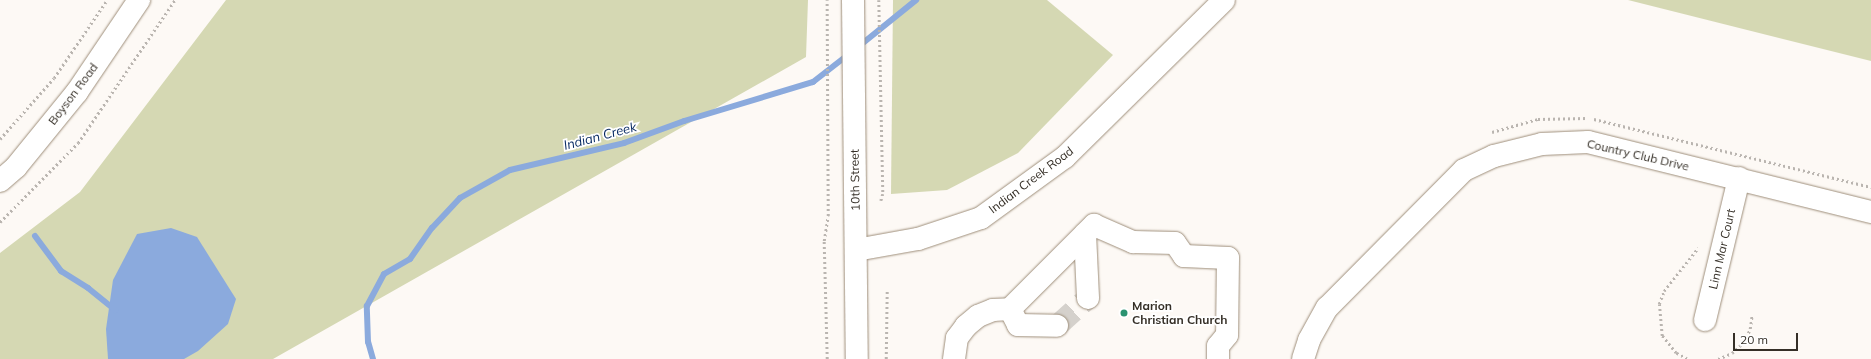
<!DOCTYPE html>
<style>
body{margin:0}
#map{position:relative;width:1871px;height:359px;overflow:hidden;background:#fdf9f5;font-family:Mulish,sans-serif}
div>[style]{position:absolute}
[style*='--x']{left:calc(var(--x)*1px);top:calc(var(--y)*1px);width:calc(var(--w)*1px);rotate:calc(var(--a)*1deg)}
.green>*{inset:0;background:#d5d8b3}
.water>*{inset:0;background:#8baadd}
.stream>*{height:6px;margin:-3px;padding:0 3px;transform-origin:3px;border-radius:3px;background:#8baadd}
.minor-tunnel>*{height:22px;margin-top:-11px;transform-origin:0;background:repeating-linear-gradient(90deg,#d5d1cc 0 22px,transparent 0 33px)}
.path>*{height:2.5px;margin-top:-1.25px;transform-origin:0;background:repeating-linear-gradient(90deg,#bab5b0 0 2px,transparent 0 5px)}
.roads{filter:drop-shadow(0 0 1px #9e8e7a) drop-shadow(0 0 1px #9e8e7a)}
.minor>*{height:22px;margin:-11px;padding:0 11px;transform-origin:11px;border-radius:11px;background:#fff}
.dots>*{width:11px;height:11px;translate:-50% -50%;box-sizing:border-box;border:2px solid #fff;border-radius:50%}
span{translate:-50% -50%;white-space:nowrap;text-align:center;line-height:1.15;-webkit-text-stroke:3.5px #fff;paint-order:stroke}
.street-label{font-size:12px;color:#352f27}
.poi-label{font-size:12px;color:#352f27;font-weight:700}
.left{translate:0 -50%;text-align:left}
.water-label{font-size:13px;color:#02255f;font-style:italic}
.scale{position:absolute;left:1733px;top:333px;width:65px;height:18px;box-sizing:border-box;border:2px solid #352f27;border-top:0;padding-left:5px;font-size:12px;line-height:14px;white-space:nowrap;color:#352f27;-webkit-text-stroke:3px #fff;paint-order:stroke}
</style>
<div id="map">
<div class="green">
<div style="clip-path:polygon(226px 0,808px 0,806px 57px,273px 359px,0 359px,0 253px,80px 192px)"></div>
<div style="clip-path:polygon(893px 0,1047px 0,1113px 55px,1018px 153px,947px 190px,891px 194px)"></div>
<div style="clip-path:polygon(1628px 0,1871px 0,1871px 61px)"></div>
</div>
<div class="water">
<div style="clip-path:polygon(171px 228px,197px 237px,236px 299px,228px 324px,198px 351px,184px 359px,108px 359px,106px 329px,113px 280px,137px 234px)"></div>
</div>
<div class="stream">
<div style="--x:858;--y:47;--w:75;--a:-39"></div>
<div style="--x:35;--y:236;--w:44;--a:53.4"></div>
<div style="--x:61;--y:271;--w:32;--a:32"></div>
<div style="--x:88;--y:288;--w:35;--a:39"></div>
<div style="--x:373;--y:359;--w:18;--a:-106"></div>
<div style="--x:368;--y:342;--w:36;--a:-92"></div>
<div style="--x:367;--y:306;--w:36;--a:-62"></div>
<div style="--x:384;--y:274;--w:30;--a:-30"></div>
<div style="--x:410;--y:259;--w:38;--a:-55"></div>
<div style="--x:432;--y:228;--w:41;--a:-47"></div>
<div style="--x:460;--y:198;--w:57;--a:-29.2"></div>
<div style="--x:510;--y:170;--w:117;--a:-13.3"></div>
<div style="--x:624;--y:143;--w:64;--a:-20.1"></div>
<div style="--x:684;--y:121;--w:135;--a:-16.8"></div>
<div style="--x:813;--y:82;--w:46;--a:-37.9"></div>
</div>
<div class="minor-tunnel">
<div style="--x:1057;--y:326;--w:42;--a:-42.1"></div>
</div>
<div class="path">
<div style="--x:879;--y:0;--w:194;--a:88.8"></div>
<div style="--x:883;--y:194;--w:7;--a:106"></div>
<div style="--x:1594;--y:119;--w:285;--a:13.8"></div>
<div style="--x:1492;--y:132;--w:48;--a:-15.8"></div>
<div style="--x:1538;--y:119;--w:49;--a:-1.2"></div>
<div style="--x:0;--y:139;--w:81;--a:-48.5"></div>
<div style="--x:54;--y:78;--w:94;--a:-55.8"></div>
<div style="--x:0;--y:222;--w:111;--a:-45.4"></div>
<div style="--x:78;--y:143;--w:173;--a:-55.9"></div>
<div style="--x:827;--y:359;--w:118;--a:-91.5"></div>
<div style="--x:824;--y:241;--w:25;--a:-81"></div>
<div style="--x:828;--y:216;--w:216;--a:-90.3"></div>
<div style="--x:886;--y:359;--w:68;--a:-89.2"></div>
<div style="--x:1687;--y:359;--w:13;--a:-151"></div>
<div style="--x:1676;--y:353;--w:22;--a:-129"></div>
<div style="--x:1662;--y:336;--w:32;--a:-95"></div>
<div style="--x:1659;--y:304;--w:14;--a:-69"></div>
<div style="--x:1664;--y:291;--w:55;--a:-51.7"></div>
<div style="--x:1718;--y:359;--w:15;--a:-23"></div>
<div style="--x:1732;--y:353;--w:16;--a:-43"></div>
<div style="--x:1744;--y:342;--w:14;--a:-65"></div>
<div style="--x:1750;--y:329;--w:14;--a:-82"></div>
</div>
<div class="roads">
<div class="minor">
<div style="--x:853;--y:0;--w:359;--a:89.4"></div>
<div style="--x:0;--y:181;--w:21;--a:-41"></div>
<div style="--x:16;--y:167;--w:97;--a:-50.9"></div>
<div style="--x:77;--y:92;--w:111;--a:-56"></div>
<div style="--x:1085;--y:234;--w:64;--a:87.3"></div>
<div style="--x:856;--y:250;--w:63;--a:-10.1"></div>
<div style="--x:918;--y:239;--w:66;--a:-18.4"></div>
<div style="--x:981;--y:218;--w:104;--a:-36"></div>
<div style="--x:1065;--y:157;--w:223;--a:-44.6"></div>
<div style="--x:1010;--y:309;--w:18;--a:63"></div>
<div style="--x:1018;--y:325;--w:39;--a:1"></div>
<div style="--x:1705;--y:320;--w:146;--a:-76.5"></div>
<div style="--x:954;--y:359;--w:21;--a:-82"></div>
<div style="--x:957;--y:338;--w:15;--a:-53"></div>
<div style="--x:966;--y:326;--w:16;--a:-40"></div>
<div style="--x:978;--y:316;--w:16;--a:-22"></div>
<div style="--x:993;--y:310;--w:17;--a:-3"></div>
<div style="--x:1010;--y:309;--w:119;--a:-45"></div>
<div style="--x:1094;--y:225;--w:43;--a:23.6"></div>
<div style="--x:1133;--y:242;--w:42;--a:1.4"></div>
<div style="--x:1175;--y:243;--w:16;--a:55"></div>
<div style="--x:1184;--y:256;--w:44;--a:2.6"></div>
<div style="--x:1228;--y:258;--w:77;--a:90.7"></div>
<div style="--x:1227;--y:335;--w:14;--a:129"></div>
<div style="--x:1218;--y:346;--w:13;--a:90"></div>
<div style="--x:1303;--y:359;--w:20;--a:-72"></div>
<div style="--x:1309;--y:340;--w:37;--a:-61"></div>
<div style="--x:1327;--y:308;--w:194;--a:-45.2"></div>
<div style="--x:1464;--y:170;--w:33;--a:-25"></div>
<div style="--x:1494;--y:156;--w:49;--a:-14"></div>
<div style="--x:1542;--y:144;--w:46;--a:-2.5"></div>
<div style="--x:1588;--y:142;--w:292;--a:13.9"></div>
</div>
</div>
<div class="dots">
<div style="left:1124px;top:313px;background:#2b9371"></div>
</div>
<div class="street-label">
<span style="left:73px;top:94px;rotate:-53deg">Boyson Road</span>
<span style="left:1638px;top:155px;rotate:13deg">Country Club Drive</span>
<span style="left:855px;top:180px;rotate:-91deg">10th Street</span>
<span style="left:1031px;top:180px;rotate:-37deg">Indian Creek Road</span>
<span style="left:1722px;top:249px;rotate:-77deg">Linn Mar Court</span>
</div>
<div class="poi-label">
<span class="left" style="left:1132px;top:313px">Marion<br>Christian Church</span>
</div>
<div class="water-label">
<span style="left:600px;top:136px;rotate:-15deg">Indian Creek</span>
</div>
<div class="scale">20 m</div>
</div>
